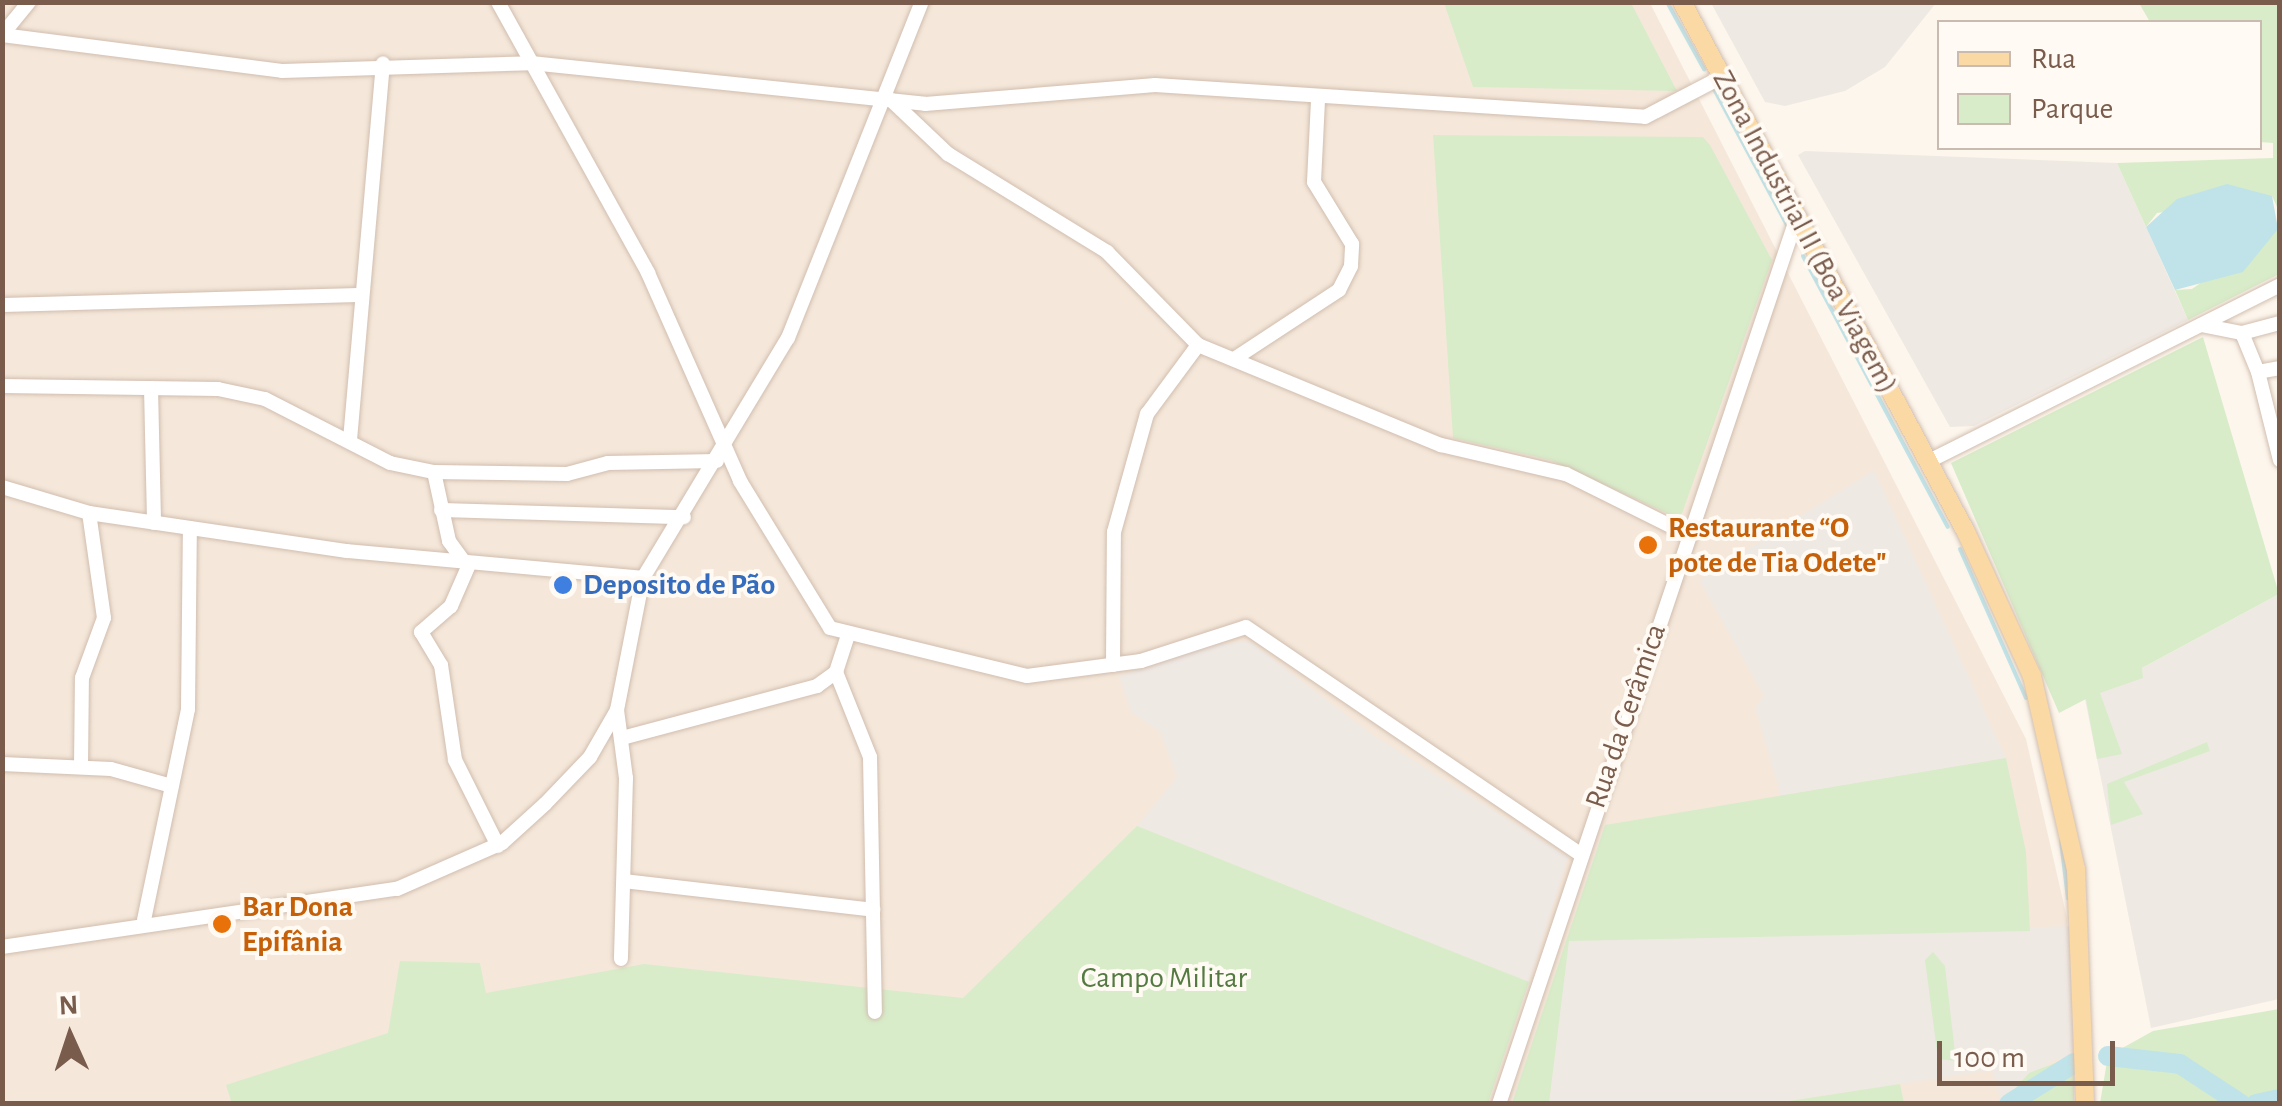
<!DOCTYPE html>
<meta charset="utf-8">
<style>
body{margin:0}
#map{position:relative;width:2282px;height:1106px;overflow:hidden;background:#fdf6ec;font-family:"Alegreya Sans",sans-serif}
div>[style]{position:absolute}
[style*='--x']{left:calc(var(--x)*1px);top:calc(var(--y)*1px);width:calc(var(--w)*1px);rotate:calc(var(--a)*1deg)}
.residential>*{inset:0;background:#f5e8da}
.industrial>*{inset:0;background:#efe9e4}
.green>*{inset:0;background:#d8ecc9}
.water>*{inset:0;background:#bfe3e8}
.stream>*{height:4px;margin:-2px;padding:0 2px;transform-origin:2px;border-radius:2px;background:#bfe3e8}
.river>*{height:20px;margin:-10px;padding:0 10px;transform-origin:10px;border-radius:10px;background:#bfe3e8}
.roads{filter:drop-shadow(0 0 2px #d1beb0) drop-shadow(0 0 2px #d1beb0)}
.minor>*{height:14px;margin:-7px;padding:0 7px;transform-origin:7px;border-radius:7px;background:#fff}
.major>*{height:18px;margin:-9px;padding:0 9px;transform-origin:9px;border-radius:9px;background:#fbd9a5}
.dots>*{width:28px;height:28px;translate:-50% -50%;box-sizing:border-box;border:5px solid #fffaf3;border-radius:50%}
span{translate:-50% -50%;white-space:nowrap;text-align:center;line-height:1.15;-webkit-text-stroke:8px #fffaf3;paint-order:stroke}
.street-label{font-size:30px;color:#7a5c4d}
.food-label{font-size:30px;color:#c56008;font-weight:700}
.left{translate:0 -50%;text-align:left}
.shop-label{font-size:30px;color:#366cbe;font-weight:700}
.park-label{font-size:30px;color:#537a41}
.frame{position:absolute;inset:0;border:5px solid #7a5c4d;pointer-events:none}
.legend{position:absolute;left:1937px;top:20px;width:325px;height:130px;box-sizing:border-box;background:#fffaf3;border:2px solid #cabbb1;margin:0;padding:12px 18px;list-style:none;font-size:30px;color:#7a5c4d}
.legend li{display:flex;align-items:center;gap:20px;height:50px}
.legend b{width:50px;border:2px solid #cabbb1}
.north{position:absolute;left:20px;top:986px;width:100px;height:100px;-webkit-text-stroke:8px #fffaf3;paint-order:stroke;rotate:357deg;font-size:28px;font-weight:700;line-height:40px;text-align:center;color:#7a5c4d}
.north::after{content:'';display:block;margin:auto;width:35px;height:45px;background:#7a5c4d;clip-path:polygon(50% 0,100% 100%,50% 72%,0 100%)}
.scale{position:absolute;left:1937px;top:1041px;width:178px;height:45px;box-sizing:border-box;border:5px solid #7a5c4d;border-top:0;padding-left:12px;font-size:30px;line-height:35px;white-space:nowrap;color:#7a5c4d;-webkit-text-stroke:8px #fffaf3;paint-order:stroke}
</style>
<div id="map">
<div class="residential">
<div style="clip-path:polygon(2px 3px,1650px 3px,2026px 739px,2067px 918px,2066px 1103px,3px 1103px)"></div>
</div>
<div class="industrial">
<div style="clip-path:polygon(1711px 3px,1936px 3px,1885px 67px,1845px 91px,1785px 106px,1765px 102px)"></div>
<div style="clip-path:polygon(1805px 151px,2117px 163px,2188px 320px,1974px 426px,1950px 427px,1798px 155px)"></div>
<div style="clip-path:polygon(1874px 470px,2006px 758px,1781px 796px,1755px 707px,1764px 696px,1699px 580px)"></div>
<div style="clip-path:polygon(2279px 594px,2279px 999px,2151px 1028px,2085px 699px)"></div>
<div style="clip-path:polygon(1249px 641px,1370px 733px,1568px 857px,1529px 982px,1137px 826px,1177px 777px,1160px 732px,1131px 712px,1119px 676px,1210px 645px)"></div>
<div style="clip-path:polygon(2070px 926px,2074px 1056px,2051px 1061px,2002px 1103px,1992px 1070px,1777px 1103px,1549px 1104px,1568px 941px)"></div>
</div>
<div class="green">
<div style="clip-path:polygon(1444px 3px,1631px 3px,1677px 91px,1473px 87px)"></div>
<div style="clip-path:polygon(2139px 3px,2279px 3px,2279px 211px,2272px 196px,2157px 213px,2146px 227px,2117px 163px,2273px 158px,2273px 143px,2260px 142px,2260px 22px,2150px 22px)"></div>
<div style="clip-path:polygon(1433px 135px,1703px 137px,1710px 145px,1772px 260px,1680px 519px,1550px 460px,1453px 438px)"></div>
<div style="clip-path:polygon(2279px 215px,2279px 274px,2188px 320px,2175px 290px,2192px 289px,2278px 229px)"></div>
<div style="clip-path:polygon(2203px 337px,2279px 594px,2142px 668px,2143px 678px,2100px 693px,2122px 754px,2097px 759px,2086px 699px,2059px 713px,1951px 463px)"></div>
<div style="clip-path:polygon(2207px 742px,2210px 751px,2124px 782px,2143px 814px,2111px 825px,2107px 784px)"></div>
<div style="clip-path:polygon(2006px 758px,2026px 852px,2030px 931px,1569px 941px,1549px 1103px,1512px 1103px,1605px 825px)"></div>
<div style="clip-path:polygon(1137px 826px,1529px 982px,1488px 1103px,232px 1104px,226px 1085px,388px 1033px,400px 961px,480px 963px,486px 993px,644px 964px,963px 998px)"></div>
<div style="clip-path:polygon(1933px 952px,1945px 966px,1956px 1061px,1938px 1059px,1925px 960px)"></div>
<div style="clip-path:polygon(2279px 1009px,2279px 1103px,2100px 1103px,2108px 1056px,2153px 1031px)"></div>
<div style="clip-path:polygon(2074px 1056px,2074px 1103px,2002px 1103px,2029px 1073px)"></div>
<div style="clip-path:polygon(1900px 1084px,1904px 1103px,1777px 1103px)"></div>
</div>
<div class="water">
<div style="clip-path:polygon(2227px 184px,2272px 196px,2278px 229px,2243px 272px,2175px 290px,2146px 227px,2177px 199px)"></div>
</div>
<div class="stream">
<div style="--x:1667;--y:2;--w:77;--a:61.1"></div>
<div style="--x:1714;--y:89;--w:154;--a:61.8"></div>
<div style="--x:1803;--y:256;--w:307;--a:61.9"></div>
<div style="--x:1960;--y:549;--w:163;--a:66.1"></div>
<div style="--x:2061;--y:841;--w:58;--a:83.1"></div>
</div>
<div class="river">
<div style="--x:2108;--y:1056;--w:72;--a:6.3"></div>
<div style="--x:2180;--y:1064;--w:73;--a:33.3"></div>
<div style="--x:2009;--y:1104;--w:77;--a:-32.2"></div>
<div style="--x:2256;--y:1104;--w:25;--a:-12"></div>
</div>
<div class="roads">
<div class="minor">
<div style="--x:498;--y:2;--w:310;--a:61"></div>
<div style="--x:648;--y:273;--w:227;--a:66.1"></div>
<div style="--x:740;--y:481;--w:172;--a:58.5"></div>
<div style="--x:830;--y:628;--w:203;--a:13.7"></div>
<div style="--x:1027;--y:676;--w:115;--a:-7.5"></div>
<div style="--x:1141;--y:661;--w:110;--a:-17.9"></div>
<div style="--x:1246;--y:627;--w:402;--a:34.2"></div>
<div style="--x:2;--y:35;--w:282;--a:7.3"></div>
<div style="--x:282;--y:71;--w:249;--a:-1.8"></div>
<div style="--x:531;--y:63;--w:396;--a:5.9"></div>
<div style="--x:925;--y:104;--w:231;--a:-4.7"></div>
<div style="--x:1155;--y:85;--w:491;--a:3.7"></div>
<div style="--x:1645;--y:117;--w:87;--a:-27.5"></div>
<div style="--x:2;--y:35;--w:43;--a:-50.7"></div>
<div style="--x:891;--y:100;--w:79;--a:43.5"></div>
<div style="--x:948;--y:154;--w:187;--a:31.6"></div>
<div style="--x:1107;--y:252;--w:130;--a:45.6"></div>
<div style="--x:1198;--y:345;--w:263;--a:22.4"></div>
<div style="--x:1441;--y:445;--w:128;--a:13.1"></div>
<div style="--x:1566;--y:474;--w:137;--a:26.4"></div>
<div style="--x:2;--y:305;--w:358;--a:-1.6"></div>
<div style="--x:2201;--y:325;--w:42;--a:11"></div>
<div style="--x:2242;--y:333;--w:39;--a:-15"></div>
<div style="--x:2242;--y:333;--w:42;--a:67.7"></div>
<div style="--x:1234;--y:359;--w:126;--a:-33.3"></div>
<div style="--x:1339;--y:290;--w:27;--a:-63"></div>
<div style="--x:1351;--y:266;--w:22;--a:-87"></div>
<div style="--x:1352;--y:244;--w:73;--a:-121.5"></div>
<div style="--x:1314;--y:182;--w:82;--a:-87.2"></div>
<div style="--x:2280;--y:368;--w:22;--a:170"></div>
<div style="--x:2258;--y:372;--w:91;--a:76"></div>
<div style="--x:2;--y:386;--w:216;--a:0.8"></div>
<div style="--x:218;--y:389;--w:48;--a:12"></div>
<div style="--x:265;--y:399;--w:140;--a:27.1"></div>
<div style="--x:390;--y:463;--w:45;--a:11.6"></div>
<div style="--x:434;--y:472;--w:133;--a:0.9"></div>
<div style="--x:567;--y:474;--w:42;--a:-15"></div>
<div style="--x:608;--y:463;--w:109;--a:-1.1"></div>
<div style="--x:151;--y:388;--w:135;--a:88.7"></div>
<div style="--x:350;--y:440;--w:378;--a:-85"></div>
<div style="--x:1929;--y:461;--w:393;--a:-26.6"></div>
<div style="--x:434;--y:472;--w:71;--a:77.7"></div>
<div style="--x:449;--y:541;--w:32;--a:54"></div>
<div style="--x:468;--y:567;--w:43;--a:113.6"></div>
<div style="--x:451;--y:606;--w:40;--a:139"></div>
<div style="--x:421;--y:632;--w:39;--a:59"></div>
<div style="--x:441;--y:665;--w:96;--a:81.6"></div>
<div style="--x:455;--y:760;--w:96;--a:63.4"></div>
<div style="--x:2;--y:487;--w:91;--a:16.6"></div>
<div style="--x:89;--y:513;--w:261;--a:8.4"></div>
<div style="--x:347;--y:551;--w:297;--a:5.2"></div>
<div style="--x:441;--y:510;--w:243;--a:1.7"></div>
<div style="--x:1113;--y:665;--w:133;--a:-89.6"></div>
<div style="--x:1114;--y:532;--w:123;--a:-74.4"></div>
<div style="--x:1147;--y:414;--w:86;--a:-53.5"></div>
<div style="--x:836;--y:672;--w:92;--a:68.2"></div>
<div style="--x:870;--y:757;--w:255;--a:88.9"></div>
<div style="--x:617;--y:710;--w:69;--a:82.5"></div>
<div style="--x:626;--y:778;--w:181;--a:91.6"></div>
<div style="--x:622;--y:738;--w:202;--a:-14.9"></div>
<div style="--x:817;--y:686;--w:24;--a:-36"></div>
<div style="--x:836;--y:672;--w:38;--a:-72"></div>
<div style="--x:2;--y:764;--w:109;--a:2.6"></div>
<div style="--x:111;--y:769;--w:63;--a:15.6"></div>
<div style="--x:81;--y:767;--w:89;--a:-89.4"></div>
<div style="--x:82;--y:678;--w:64;--a:-69.9"></div>
<div style="--x:104;--y:618;--w:106;--a:-98.1"></div>
<div style="--x:624;--y:881;--w:251;--a:6.6"></div>
<div style="--x:144;--y:920;--w:216;--a:-78.2"></div>
<div style="--x:188;--y:709;--w:181;--a:-89.4"></div>
<div style="--x:2;--y:947;--w:399;--a:-8.4"></div>
<div style="--x:397;--y:889;--w:115;--a:-23.7"></div>
<div style="--x:502;--y:843;--w:58;--a:-42.2"></div>
<div style="--x:545;--y:804;--w:65;--a:-46.2"></div>
<div style="--x:590;--y:757;--w:54;--a:-60.1"></div>
<div style="--x:617;--y:710;--w:135;--a:-78.9"></div>
<div style="--x:643;--y:578;--w:280;--a:-58.9"></div>
<div style="--x:788;--y:338;--w:362;--a:-68.3"></div>
<div style="--x:1499;--y:1104;--w:936;--a:-71.43"></div>
</div>
<div class="major">
<div style="--x:1682;--y:2;--w:601;--a:61.82"></div>
<div style="--x:1966;--y:532;--w:158;--a:65.4"></div>
<div style="--x:2032;--y:676;--w:198;--a:77.2"></div>
<div style="--x:2076;--y:869;--w:235;--a:87.8"></div>
</div>
</div>
<div class="dots">
<div style="left:1648px;top:545px;background:#e8710a"></div>
<div style="left:563px;top:585px;background:#3f7fe0"></div>
<div style="left:222px;top:924px;background:#e8710a"></div>
</div>
<div class="street-label">
<span style="left:1805px;top:232px;rotate:62deg">Zona Industrial II (Boa Viagem)</span>
<span style="left:1626px;top:716px;rotate:-71deg">Rua da Cerâmica</span>
</div>
<div class="food-label">
<span class="left" style="left:1668px;top:545px">Restaurante “O<br>pote de Tia Odete"</span>
<span class="left" style="left:242px;top:924px">Bar Dona<br>Epifânia</span>
</div>
<div class="shop-label">
<span class="left" style="left:583px;top:585px">Deposito de Pão</span>
</div>
<div class="park-label">
<span style="left:1164px;top:978px">Campo Militar</span>
</div>
<div class="frame"></div>
<ul class="legend">
<li><b style="height:12px;background:#fbd9a5"></b>Rua</li>
<li><b style="height:28px;background:#d8ecc9"></b>Parque</li>
</ul>
<div class="north">N</div>
<div class="scale">100 m</div>
</div>
